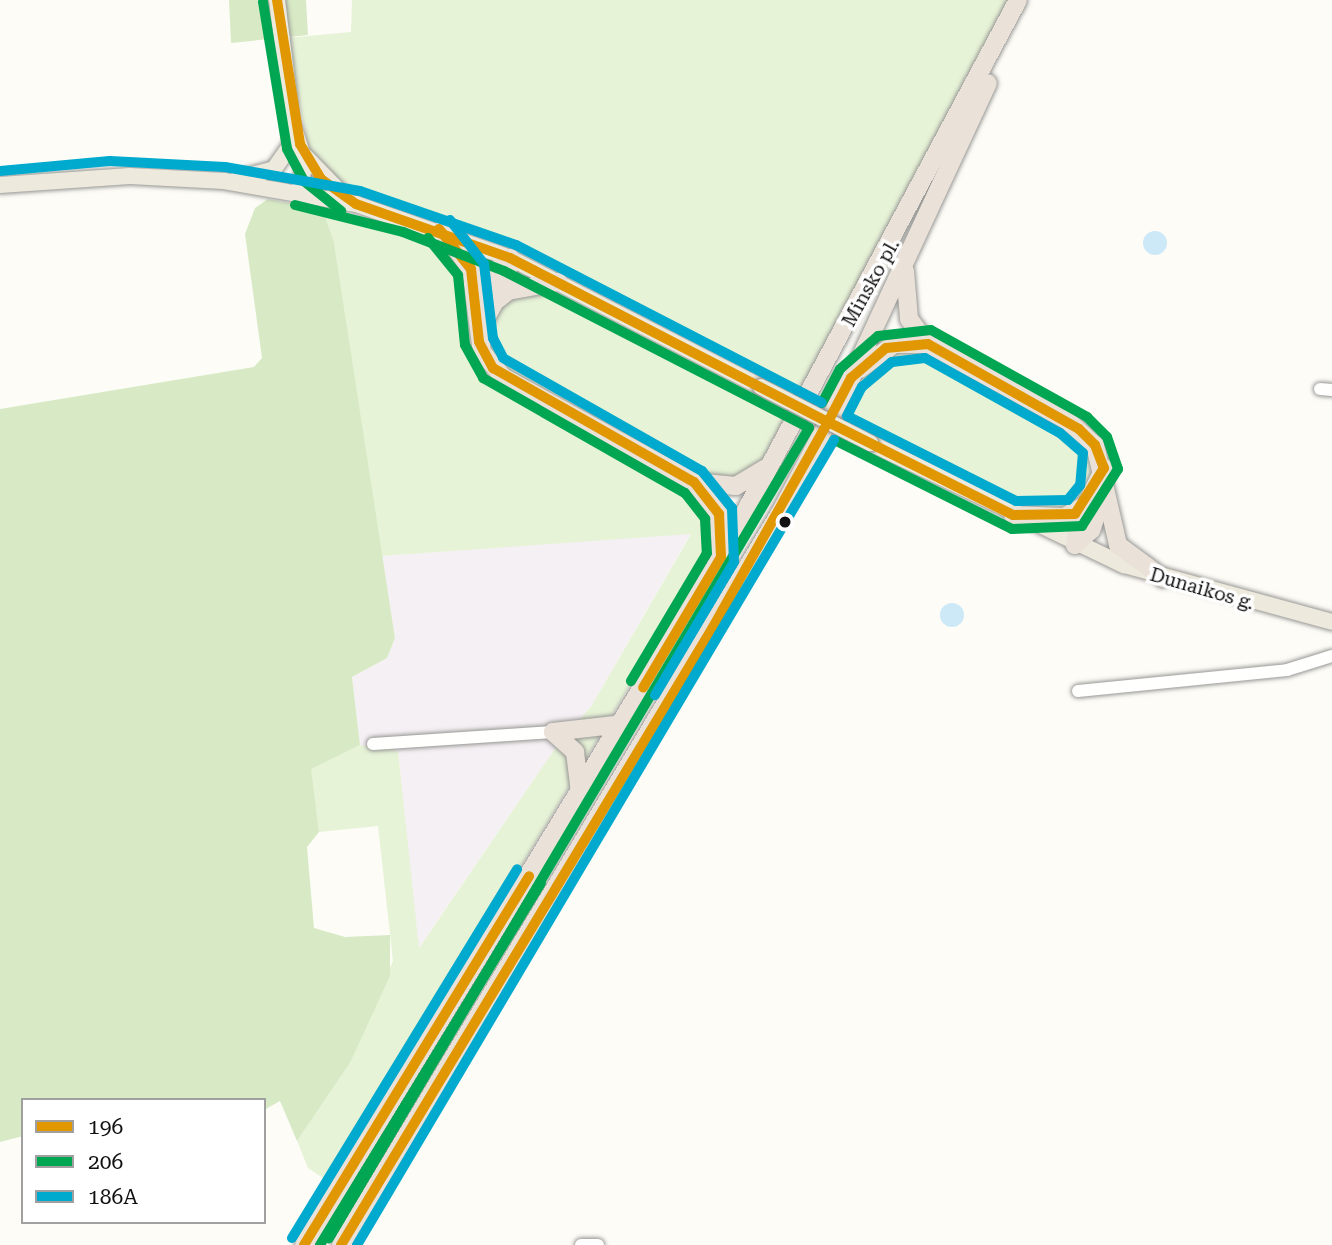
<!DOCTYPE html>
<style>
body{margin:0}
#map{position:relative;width:1332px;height:1245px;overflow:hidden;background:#fdfcf7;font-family:"Roboto Serif",serif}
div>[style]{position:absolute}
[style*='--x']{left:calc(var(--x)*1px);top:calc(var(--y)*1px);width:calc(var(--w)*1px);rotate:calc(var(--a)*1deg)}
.industrial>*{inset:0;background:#f5f0f3}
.green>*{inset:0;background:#e7f3d7}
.forest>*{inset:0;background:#d8eac5}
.water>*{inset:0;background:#cde8f7}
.round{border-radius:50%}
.roads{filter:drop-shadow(0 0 2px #979795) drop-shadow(0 0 2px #979795)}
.minor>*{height:12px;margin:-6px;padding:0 6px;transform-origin:6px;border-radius:6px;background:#fffffe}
.major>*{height:16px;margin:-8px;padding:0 8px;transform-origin:8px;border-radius:8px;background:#ede9dc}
.highway>*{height:18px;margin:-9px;padding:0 9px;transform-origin:9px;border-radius:9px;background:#eae1d8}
.bridges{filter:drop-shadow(0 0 2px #858482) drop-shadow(0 0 2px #858482)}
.major-bridge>*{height:16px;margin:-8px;padding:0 8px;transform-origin:8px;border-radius:8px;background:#ede9dc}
.bus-1>*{height:10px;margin:-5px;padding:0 5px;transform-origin:5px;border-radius:5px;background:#e09702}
.bus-2>*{height:10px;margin:-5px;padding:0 5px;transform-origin:5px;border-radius:5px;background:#00a651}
.bus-3>*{height:10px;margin:-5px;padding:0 5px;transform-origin:5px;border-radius:5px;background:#00a9ce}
.dots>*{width:19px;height:19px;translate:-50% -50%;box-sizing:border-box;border:4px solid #fff;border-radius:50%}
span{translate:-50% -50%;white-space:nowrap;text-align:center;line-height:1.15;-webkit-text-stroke:7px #fff;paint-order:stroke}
.street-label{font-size:19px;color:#111}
.legend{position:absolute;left:21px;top:1098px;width:245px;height:126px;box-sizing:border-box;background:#fff;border:2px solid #a0a0a0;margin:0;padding:9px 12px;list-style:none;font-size:21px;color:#111}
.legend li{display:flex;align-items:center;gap:14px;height:35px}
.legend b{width:35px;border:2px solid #a0a0a0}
</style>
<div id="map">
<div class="industrial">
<div style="clip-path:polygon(691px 533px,592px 705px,556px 747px,418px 949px,398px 751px,360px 745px,352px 677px,387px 658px,395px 638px,382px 556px)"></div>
</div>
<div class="green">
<div style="clip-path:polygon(352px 0,1008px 0,802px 390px,522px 251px,338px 185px,310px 153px,286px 38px,351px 32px)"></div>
<div style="clip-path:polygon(323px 210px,448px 248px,468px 286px,474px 354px,487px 376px,696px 494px,712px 511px,715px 544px,330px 1183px,308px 1168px,297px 1141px,350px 1063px,393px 961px,378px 826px,319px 832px,310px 768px,360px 745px,398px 751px,419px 948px,556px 747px,592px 705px,691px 534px,382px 556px,334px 242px)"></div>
<div style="clip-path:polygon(542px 293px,786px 418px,764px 461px,744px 478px,703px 479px,505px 368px,489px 347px,490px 316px,504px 299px)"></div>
<div style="clip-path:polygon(890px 351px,926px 352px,1063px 427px,1087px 449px,1095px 467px,1075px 509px,1028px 510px,843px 416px,864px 374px)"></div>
</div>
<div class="forest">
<div style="clip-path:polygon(229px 0,306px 0,308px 35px,231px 43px)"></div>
<div style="clip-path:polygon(268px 199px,323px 210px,334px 242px,395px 638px,387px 658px,352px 677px,360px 745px,311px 769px,319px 832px,307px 847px,314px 928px,345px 937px,390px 935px,390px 976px,350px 1063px,297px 1141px,280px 1101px,264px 1110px,264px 1100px,23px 1100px,23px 1136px,0 1142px,0 409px,254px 367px,262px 358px,245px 234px,255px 208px)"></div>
</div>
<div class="water">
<div class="round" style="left:1143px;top:231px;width:24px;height:24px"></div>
<div class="round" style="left:940px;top:603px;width:24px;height:24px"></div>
</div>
<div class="roads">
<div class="minor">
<div style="--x:1320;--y:389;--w:12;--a:5"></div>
<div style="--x:1078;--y:691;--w:210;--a:-5.7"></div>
<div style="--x:1287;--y:670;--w:47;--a:-17.3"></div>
<div style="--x:373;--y:744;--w:180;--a:-3.8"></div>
<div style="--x:581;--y:1245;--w:17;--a:0"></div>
</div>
<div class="major">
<div style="--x:277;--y:0;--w:123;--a:83"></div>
<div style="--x:292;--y:122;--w:43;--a:72.4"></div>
<div style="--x:305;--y:163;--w:29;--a:102"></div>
<div style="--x:305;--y:156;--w:57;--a:45.7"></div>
<div style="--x:237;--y:179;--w:38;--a:-15"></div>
<div style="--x:274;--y:169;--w:28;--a:-55"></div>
<div style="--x:0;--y:185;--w:130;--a:-4"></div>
<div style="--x:130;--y:176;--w:94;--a:3"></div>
<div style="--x:224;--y:181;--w:134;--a:9.9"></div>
<div style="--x:356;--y:204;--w:163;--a:19.3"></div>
<div style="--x:510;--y:258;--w:282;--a:27.2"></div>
<div style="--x:870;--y:443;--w:282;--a:25.7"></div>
<div style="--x:1124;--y:565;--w:216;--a:15.3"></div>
</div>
<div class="highway">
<div style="--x:442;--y:230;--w:49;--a:53.4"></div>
<div style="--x:471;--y:269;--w:84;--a:82.5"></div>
<div style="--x:482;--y:352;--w:33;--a:50"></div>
<div style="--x:503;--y:377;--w:218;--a:28.8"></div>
<div style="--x:694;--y:482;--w:42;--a:5.4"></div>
<div style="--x:736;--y:486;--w:35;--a:-31"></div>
<div style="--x:905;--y:271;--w:48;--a:85.2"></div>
<div style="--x:909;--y:319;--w:31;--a:53"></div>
<div style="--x:928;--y:344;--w:160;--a:28.8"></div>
<div style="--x:1068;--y:421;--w:36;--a:42"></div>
<div style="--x:1095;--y:445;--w:103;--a:77"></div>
<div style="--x:1118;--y:545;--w:56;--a:36.3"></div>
<div style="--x:497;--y:300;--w:14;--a:-39"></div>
<div style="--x:508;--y:291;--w:51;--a:-10.2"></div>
<div style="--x:480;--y:309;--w:38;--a:-70"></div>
<div style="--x:493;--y:273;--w:23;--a:-41"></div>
<div style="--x:480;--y:329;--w:55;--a:-61.6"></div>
<div style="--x:506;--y:281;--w:23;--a:-80"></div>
<div style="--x:860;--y:369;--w:42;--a:-36.3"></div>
<div style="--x:894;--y:344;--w:34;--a:0"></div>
<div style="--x:694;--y:482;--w:41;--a:52"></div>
<div style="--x:719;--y:514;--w:39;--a:87"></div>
<div style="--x:1103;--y:494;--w:38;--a:108"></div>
<div style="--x:1091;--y:530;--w:22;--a:137"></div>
<div style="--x:1075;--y:545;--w:25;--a:-81"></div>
<div style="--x:1079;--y:520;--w:58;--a:-64.3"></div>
<div style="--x:1013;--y:515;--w:51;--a:2.2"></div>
<div style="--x:1064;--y:517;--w:25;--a:-29"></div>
<div style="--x:553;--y:732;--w:30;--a:42"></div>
<div style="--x:575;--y:752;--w:38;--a:83"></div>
<div style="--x:553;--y:732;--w:69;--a:-6.6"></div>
<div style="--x:304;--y:1245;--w:805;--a:-58.78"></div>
<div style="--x:721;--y:557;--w:631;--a:-61.93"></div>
<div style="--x:341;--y:1245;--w:856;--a:-59.06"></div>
<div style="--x:781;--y:511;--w:150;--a:-62.2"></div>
<div style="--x:851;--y:378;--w:325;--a:-65.1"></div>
</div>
</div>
<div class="bridges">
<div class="major-bridge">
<div style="--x:761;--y:387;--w:123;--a:27.2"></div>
</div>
</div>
<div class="bus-1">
<div style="--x:277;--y:0;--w:146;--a:80.9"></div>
<div style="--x:300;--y:144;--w:41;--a:59"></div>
<div style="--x:321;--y:179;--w:43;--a:35.5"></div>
<div style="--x:356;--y:204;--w:163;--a:19.3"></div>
<div style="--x:510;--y:258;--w:358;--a:27.3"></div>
<div style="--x:439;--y:229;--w:51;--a:51.3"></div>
<div style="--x:471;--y:269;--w:73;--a:83.7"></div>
<div style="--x:479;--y:342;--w:30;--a:62"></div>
<div style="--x:493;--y:368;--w:231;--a:29.6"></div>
<div style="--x:694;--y:482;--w:41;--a:52"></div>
<div style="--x:719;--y:514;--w:43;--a:87.3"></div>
<div style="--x:721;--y:557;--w:152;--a:120.8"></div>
<div style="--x:928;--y:344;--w:173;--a:29.4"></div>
<div style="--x:1079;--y:429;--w:23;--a:45"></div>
<div style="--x:1095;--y:445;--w:25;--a:69"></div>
<div style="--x:1104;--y:468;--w:54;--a:122.2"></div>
<div style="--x:1075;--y:514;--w:62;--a:179.1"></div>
<div style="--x:1013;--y:515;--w:207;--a:-153.3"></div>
<div style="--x:828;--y:422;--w:50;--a:-62.4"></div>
<div style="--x:851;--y:378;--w:46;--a:-40.6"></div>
<div style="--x:886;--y:348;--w:42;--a:-5.4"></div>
<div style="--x:304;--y:1245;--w:432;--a:-58.6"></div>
<div style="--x:341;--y:1245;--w:721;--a:-58.95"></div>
<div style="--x:713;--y:627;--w:235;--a:-60.7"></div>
</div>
<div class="bus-2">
<div style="--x:263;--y:2;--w:149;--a:80.7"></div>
<div style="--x:287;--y:149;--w:36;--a:62"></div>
<div style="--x:304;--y:181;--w:48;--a:39"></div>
<div style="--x:295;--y:205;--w:111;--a:14"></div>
<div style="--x:403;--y:232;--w:108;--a:21.1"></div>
<div style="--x:504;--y:271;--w:343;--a:27.2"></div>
<div style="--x:809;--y:428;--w:942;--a:120.65"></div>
<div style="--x:428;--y:238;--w:48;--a:51"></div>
<div style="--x:458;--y:275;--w:70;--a:84.3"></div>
<div style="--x:465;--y:345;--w:38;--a:61"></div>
<div style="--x:483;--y:378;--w:232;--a:29.7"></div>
<div style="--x:685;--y:493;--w:33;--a:52"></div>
<div style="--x:705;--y:519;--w:34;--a:87"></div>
<div style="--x:707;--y:553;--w:149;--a:120.7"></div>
<div style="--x:822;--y:403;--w:38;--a:-62"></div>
<div style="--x:840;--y:369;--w:50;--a:-41"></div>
<div style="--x:878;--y:336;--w:53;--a:-6.5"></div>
<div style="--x:931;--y:330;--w:179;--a:29.1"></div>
<div style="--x:1087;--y:417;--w:28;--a:45"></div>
<div style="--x:1107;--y:437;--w:34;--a:71"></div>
<div style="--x:1118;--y:469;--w:67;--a:122.3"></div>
<div style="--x:1082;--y:526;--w:70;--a:177.5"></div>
<div style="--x:1012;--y:529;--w:199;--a:-153.4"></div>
<div style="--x:320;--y:1245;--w:424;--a:-58.6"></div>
</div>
<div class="bus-3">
<div style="--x:0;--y:171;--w:110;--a:-5.2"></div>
<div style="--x:110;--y:161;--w:115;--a:3"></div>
<div style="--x:225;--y:167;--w:137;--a:10.1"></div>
<div style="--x:360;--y:191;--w:165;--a:19.1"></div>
<div style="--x:516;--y:245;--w:344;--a:27.3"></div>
<div style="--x:450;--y:220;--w:56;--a:52.3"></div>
<div style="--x:484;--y:264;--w:75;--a:83.1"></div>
<div style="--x:493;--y:338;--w:22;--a:63"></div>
<div style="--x:503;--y:358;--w:229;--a:29.6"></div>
<div style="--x:702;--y:471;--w:48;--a:51"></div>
<div style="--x:732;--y:508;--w:54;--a:87.9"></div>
<div style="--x:734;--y:562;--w:155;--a:120.7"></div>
<div style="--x:925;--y:358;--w:154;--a:29.1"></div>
<div style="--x:1060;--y:433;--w:30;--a:41"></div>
<div style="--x:1083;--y:453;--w:32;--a:95"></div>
<div style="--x:1080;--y:485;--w:19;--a:129"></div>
<div style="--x:1068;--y:500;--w:52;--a:178.9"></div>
<div style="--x:1016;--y:501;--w:189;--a:-153.3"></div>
<div style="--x:847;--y:416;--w:33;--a:-63"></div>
<div style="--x:862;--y:387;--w:39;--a:-40"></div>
<div style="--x:892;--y:362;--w:33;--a:-7"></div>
<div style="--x:292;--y:1238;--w:432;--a:-58.6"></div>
<div style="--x:357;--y:1245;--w:936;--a:-59.35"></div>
</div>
<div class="dots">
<div style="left:785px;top:522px;background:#111"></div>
</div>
<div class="street-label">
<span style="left:871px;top:283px;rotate:-61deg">Minsko pl.</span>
<span style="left:1202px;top:589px;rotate:16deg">Dunaikos g.</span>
</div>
<ul class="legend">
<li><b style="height:9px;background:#e09702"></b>196</li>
<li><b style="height:9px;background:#00a651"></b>206</li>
<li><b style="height:9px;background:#00a9ce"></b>186A</li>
</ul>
</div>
